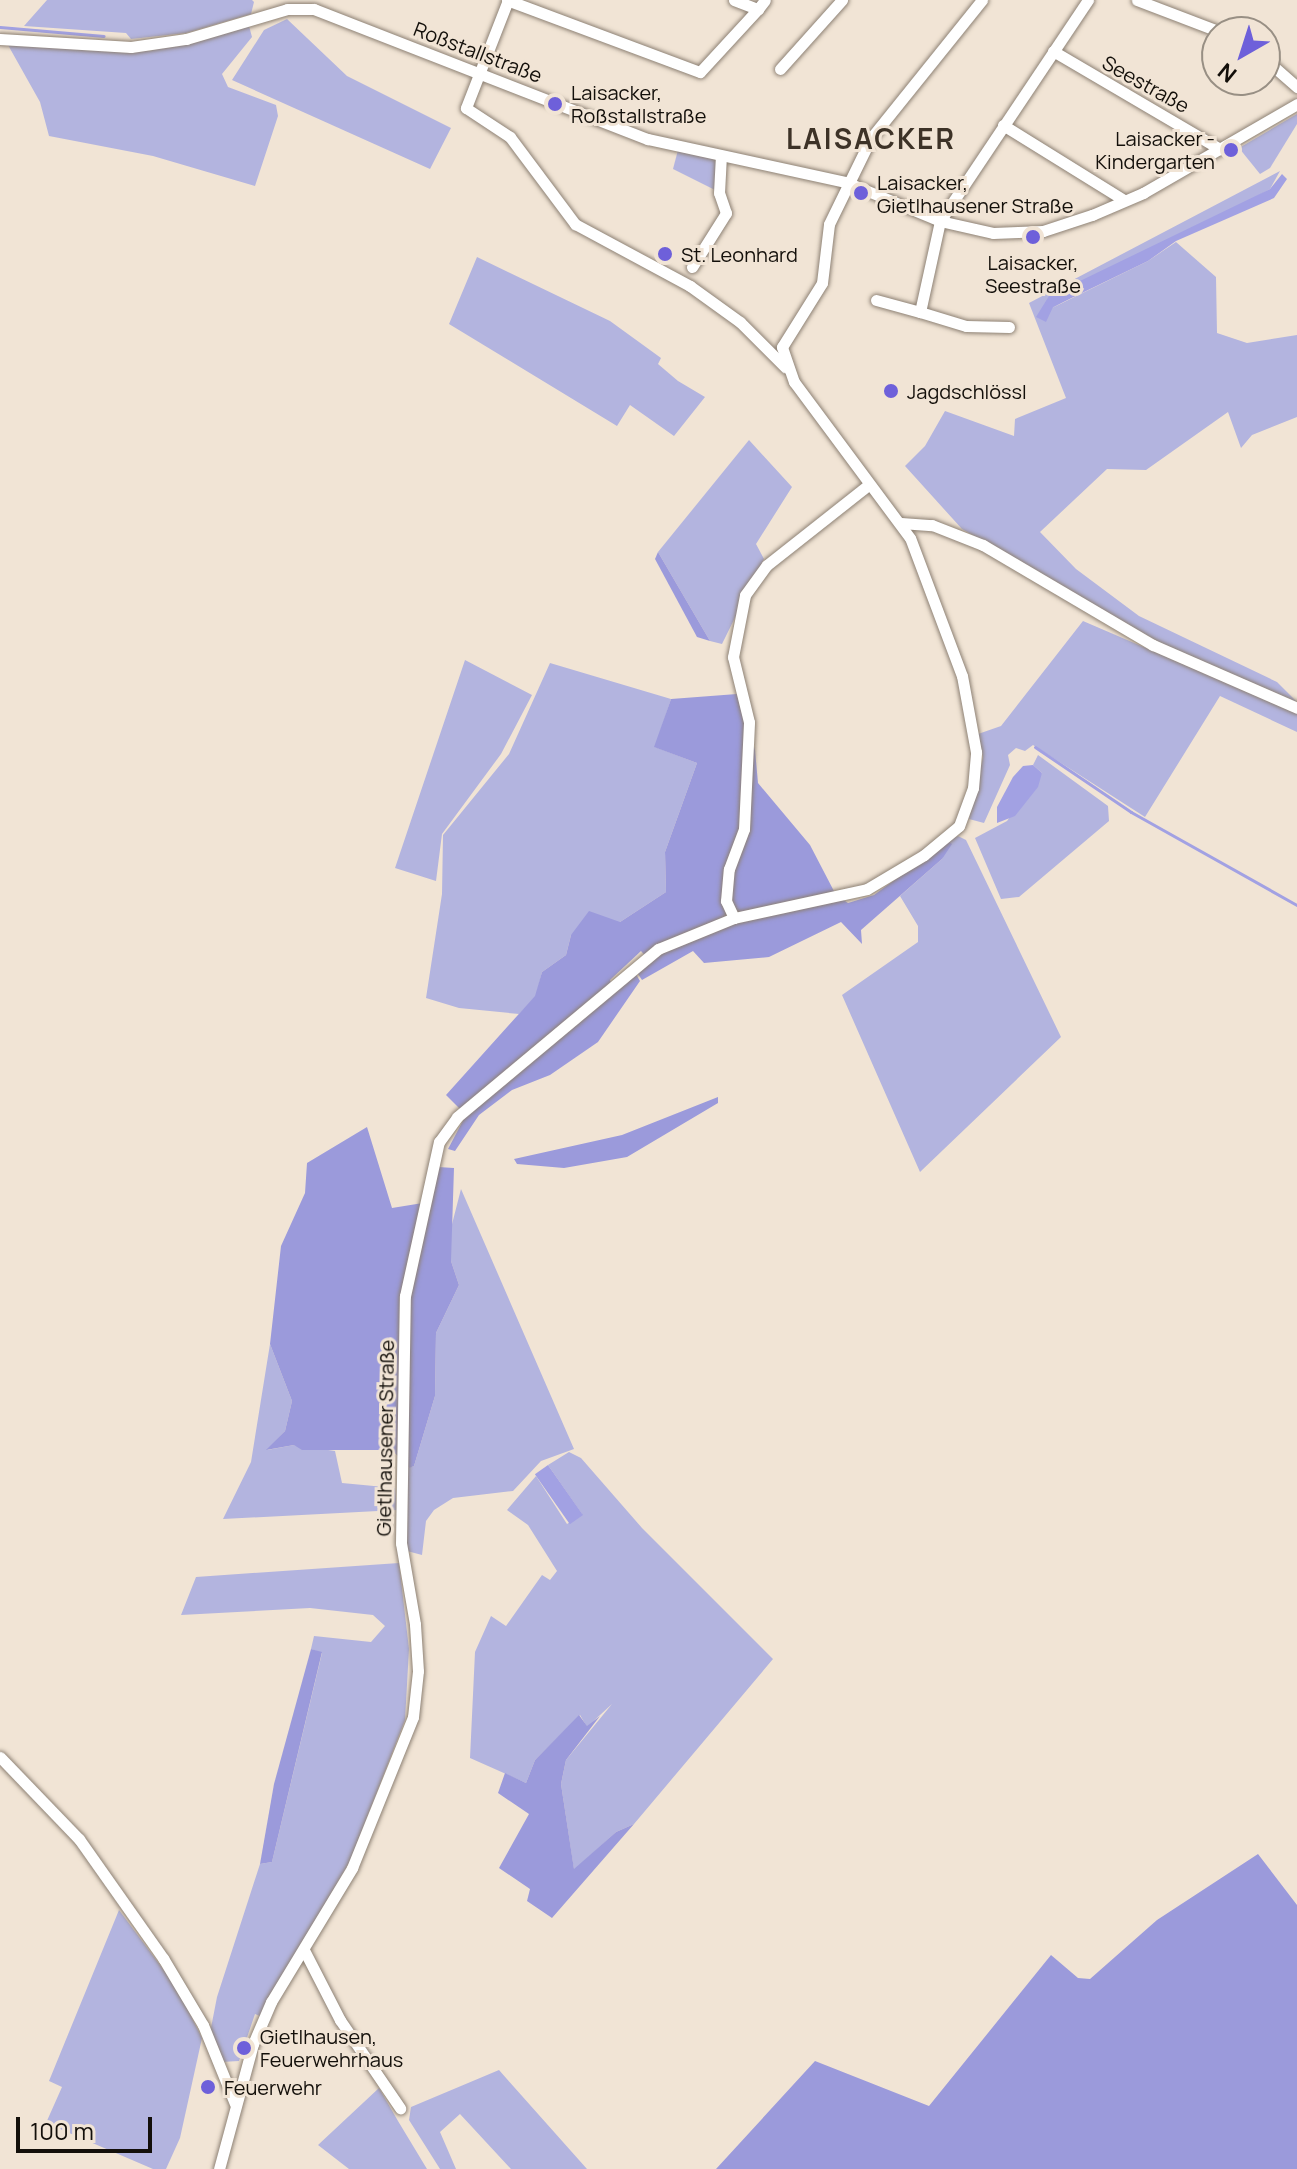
<!DOCTYPE html>
<meta charset="utf-8">
<style>
body{margin:0}
#map{position:relative;width:1297px;height:2169px;overflow:hidden;background:#f1e4d5;font-family:Manrope,sans-serif}
div>[style]{position:absolute}
[style*='--x']{left:calc(var(--x)*1px);top:calc(var(--y)*1px);width:calc(var(--w)*1px);rotate:calc(var(--a)*1deg)}
.green>*{inset:0;background:#b3b4df}
.forest>*{inset:0;background:#9b9adb}
.water>*{inset:0;background:#a2a1e3;transform-origin:0 0}
.stream>*{height:3px;margin:-1.5px;padding:0 1.5px;transform-origin:1.5px;border-radius:1.5px;background:#a2a1e3}
.roads{filter:drop-shadow(0 0 2px #8d8174) drop-shadow(0 0 2px #8d8174)}
.minor>*{height:11px;margin:-5.5px;padding:0 5.5px;transform-origin:5.5px;border-radius:5.5px;background:#fff}
.dots>*{width:22px;height:22px;translate:-50% -50%;box-sizing:border-box;border:4px solid #f1e4d5;border-radius:50%}
span{translate:-50% -50%;white-space:nowrap;text-align:center;line-height:1.15;-webkit-text-stroke:6px #f1e4d5;paint-order:stroke}
.street-label{font-size:20px;color:#130f0a}
.poi-label{font-size:20px;color:#130f0a}
.left{translate:0 -50%;text-align:left}
.right{translate:-100% -50%;text-align:right}
.district-label{font-size:28px;color:#3d3227;font-weight:700;letter-spacing:2px}
.north{position:absolute;left:1201px;top:16px;width:80px;height:80px;box-sizing:border-box;background:#f1e4d5;border:2px solid #988f84;border-radius:50%;rotate:219deg;font-size:22px;font-weight:700;line-height:32px;text-align:center;color:#130f0a}
.north::after{content:'';display:block;margin:auto;width:28px;height:36px;background:#6e60da;clip-path:polygon(50% 0,100% 100%,50% 72%,0 100%)}
.scale{position:absolute;left:16px;top:2117px;width:136px;height:36px;box-sizing:border-box;border:4px solid #130f0a;border-top:0;padding-left:10px;font-size:24px;line-height:28px;white-space:nowrap;color:#130f0a;-webkit-text-stroke:6px #f1e4d5;paint-order:stroke}
</style>
<div id="map">
<div class="green">
<div style="clip-path:polygon(47px 0,252px 0,254px 2px,251px 14px,186px 33px,131px 39px,126px 33px,24px 26px)"></div>
<div style="clip-path:polygon(287px 19px,347px 76px,451px 128px,430px 169px,232px 80px,264px 30px)"></div>
<div style="clip-path:polygon(249px 26px,252px 37px,222px 74px,228px 87px,276px 105px,278px 116px,255px 186px,153px 156px,49px 136px,40px 102px,8px 45px,149px 51px)"></div>
<div style="clip-path:polygon(1297px 114px,1297px 124px,1270px 168px,1260px 174px,1239px 148px)"></div>
<div style="clip-path:polygon(678px 150px,718px 159px,717px 191px,673px 169px)"></div>
<div style="clip-path:polygon(1280px 171px,1270px 189px,1052px 308px,1148px 261px,1176px 242px,1216px 277px,1217px 333px,1247px 343px,1297px 335px,1297px 417px,1252px 435px,1241px 448px,1228px 412px,1146px 470px,1107px 469px,1040px 532px,1076px 569px,1139px 616px,1277px 682px,1297px 702px,1164px 645px,962px 529px,905px 466px,925px 446px,945px 411px,1014px 436px,1015px 419px,1066px 398px,1029px 303px)"></div>
<div style="clip-path:polygon(477px 257px,610px 321px,661px 358px,658px 364px,678px 381px,705px 397px,674px 436px,630px 405px,617px 426px,449px 324px)"></div>
<div style="clip-path:polygon(749px 440px,792px 487px,756px 544px,764px 559px,722px 644px,710px 641px,658px 552px)"></div>
<div style="clip-path:polygon(1083px 621px,1297px 713px,1297px 732px,1220px 696px,1145px 817px,1033px 745px,1025px 751px,1016px 748px,1008px 755px,1010px 765px,984px 823px,969px 819px,983px 757px,978px 734px,1001px 726px)"></div>
<div style="clip-path:polygon(465px 660px,532px 695px,501px 754px,442px 834px,436px 881px,395px 868px)"></div>
<div style="clip-path:polygon(550px 663px,671px 699px,655px 747px,697px 763px,665px 852px,666px 892px,620px 922px,571px 935px,566px 955px,542px 972px,536px 996px,519px 1014px,459px 1008px,426px 998px,442px 894px,443px 835px,509px 754px)"></div>
<div style="clip-path:polygon(1038px 755px,1108px 806px,1109px 821px,1019px 897px,1001px 899px,975px 838px,1007px 821px,1042px 773px,1033px 765px)"></div>
<div style="clip-path:polygon(958px 836px,966px 840px,1061px 1037px,920px 1172px,842px 995px,918px 942px,918px 926px,900px 896px,942px 859px,948px 841px)"></div>
<div style="clip-path:polygon(461px 1189px,574px 1449px,541px 1461px,513px 1491px,453px 1498px,434px 1510px,426px 1521px,422px 1555px,407px 1551px,404px 1469px,414px 1466px,435px 1396px,436px 1333px,459px 1285px,451px 1261px,450px 1232px)"></div>
<div style="clip-path:polygon(270px 1344px,292px 1401px,285px 1431px,267px 1450px,294px 1445px,335px 1451px,342px 1483px,395px 1488px,397px 1510px,223px 1519px,251px 1462px)"></div>
<div style="clip-path:polygon(569px 1452px,581px 1458px,642px 1528px,773px 1659px,634px 1824px,616px 1832px,574px 1870px,561px 1784px,566px 1760px,612px 1704px,587px 1727px,580px 1715px,535px 1760px,526px 1783px,470px 1758px,475px 1652px,491px 1616px,506px 1626px,542px 1575px,550px 1580px,557px 1571px,528px 1525px,507px 1510px,536px 1476px,567px 1524px,582px 1514px,548px 1465px)"></div>
<div style="clip-path:polygon(399px 1563px,409px 1649px,405px 1720px,350px 1861px,260px 2016px,255px 2014px,239px 2061px,221px 2062px,210px 2033px,217px 1997px,260px 1864px,272px 1862px,322px 1653px,311px 1649px,314px 1636px,371px 1642px,385px 1626px,373px 1615px,310px 1608px,181px 1615px,196px 1577px)"></div>
<div style="clip-path:polygon(119px 1910px,177px 1988px,202px 2038px,180px 2138px,166px 2169px,153px 2169px,46px 2123px,62px 2087px,49px 2081px)"></div>
<div style="clip-path:polygon(499px 2070px,587px 2169px,511px 2169px,460px 2114px,440px 2132px,456px 2169px,440px 2169px,409px 2120px,411px 2107px)"></div>
<div style="clip-path:polygon(379px 2088px,398px 2121px,427px 2169px,349px 2169px,318px 2145px)"></div>
</div>
<div class="forest">
<div style="clip-path:polygon(658px 552px,710px 641px,697px 637px,655px 559px)"></div>
<div style="clip-path:polygon(737px 694px,755px 750px,758px 783px,810px 845px,836px 895px,848px 903px,874px 895px,948px 841px,952px 844px,942px 859px,861px 930px,862px 944px,841px 922px,769px 957px,704px 963px,693px 951px,642px 980px,636px 971px,649px 960px,641px 951px,610px 980px,612px 987px,634px 971px,640px 981px,598px 1042px,550px 1075px,512px 1090px,479px 1115px,455px 1151px,448px 1149px,466px 1115px,446px 1095px,535px 996px,542px 972px,566px 955px,571px 935px,589px 911px,620px 922px,666px 892px,665px 852px,697px 763px,654px 747px,671px 699px)"></div>
<div style="clip-path:polygon(718px 1097px,718px 1103px,627px 1157px,564px 1168px,517px 1164px,514px 1159px,622px 1135px)"></div>
<div style="clip-path:polygon(367px 1127px,392px 1208px,429px 1202px,438px 1167px,454px 1168px,451px 1261px,459px 1285px,436px 1333px,435px 1396px,414px 1466px,409px 1468px,392px 1450px,302px 1450px,294px 1445px,266px 1450px,285px 1431px,292px 1401px,270px 1344px,281px 1246px,305px 1193px,307px 1163px)"></div>
<div style="clip-path:polygon(311px 1649px,322px 1652px,272px 1862px,260px 1864px,274px 1784px)"></div>
<div style="clip-path:polygon(579px 1715px,587px 1726px,600px 1716px,566px 1760px,561px 1784px,574px 1869px,616px 1832px,634px 1824px,552px 1918px,527px 1901px,530px 1889px,499px 1868px,529px 1814px,498px 1793px,505px 1773px,526px 1783px,535px 1760px)"></div>
<div style="clip-path:polygon(1258px 1854px,1297px 1905px,1297px 2169px,716px 2169px,815px 2061px,929px 2106px,1051px 1955px,1078px 1978px,1090px 1979px,1157px 1920px)"></div>
</div>
<div class="water">
<div style="clip-path:polygon(1282px 174px,1287px 179px,1274px 198px,1176px 241px,1148px 261px,1053px 307px,1046px 322px,1036px 317px,1049px 296px,1270px 189px)"></div>
<div style="clip-path:polygon(1033px 765px,1042px 773px,1038px 787px,1015px 816px,997px 823px,997px 807px,1013px 777px,1023px 766px)"></div>
<div style="left:548px;top:1465px;width:61px;height:16px;rotate:55deg"></div>
</div>
<div class="stream">
<div style="--x:0;--y:27;--w:104;--a:4.9"></div>
<div style="--x:1035;--y:747;--w:116;--a:34.1"></div>
<div style="--x:1131;--y:812;--w:190;--a:29.3"></div>
</div>
<div class="roads">
<div class="minor">
<div style="--x:507;--y:0;--w:206;--a:20.5"></div>
<div style="--x:700;--y:72;--w:86;--a:-47.4"></div>
<div style="--x:508;--y:0;--w:116;--a:111.3"></div>
<div style="--x:466;--y:108;--w:53;--a:33.4"></div>
<div style="--x:510;--y:137;--w:109;--a:53.2"></div>
<div style="--x:575;--y:224;--w:131;--a:28.3"></div>
<div style="--x:690;--y:286;--w:62;--a:35.8"></div>
<div style="--x:740;--y:322;--w:64;--a:45"></div>
<div style="--x:734;--y:0;--w:26;--a:21"></div>
<div style="--x:758;--y:9;--w:11;--a:-52"></div>
<div style="--x:1137;--y:0;--w:90;--a:20.9"></div>
<div style="--x:0;--y:39;--w:131;--a:3.5"></div>
<div style="--x:131;--y:47;--w:56;--a:-8.3"></div>
<div style="--x:186;--y:39;--w:105;--a:-16.5"></div>
<div style="--x:287;--y:9;--w:27;--a:0"></div>
<div style="--x:314;--y:9;--w:358;--a:21.3"></div>
<div style="--x:648;--y:139;--w:203;--a:12.3"></div>
<div style="--x:846;--y:182;--w:102;--a:22.5"></div>
<div style="--x:940;--y:221;--w:54;--a:12.8"></div>
<div style="--x:993;--y:233;--w:50;--a:-2.3"></div>
<div style="--x:1043;--y:231;--w:52;--a:-18.1"></div>
<div style="--x:1092;--y:215;--w:56;--a:-23.3"></div>
<div style="--x:1143;--y:193;--w:178;--a:-30"></div>
<div style="--x:1053;--y:51;--w:194;--a:30.4"></div>
<div style="--x:1265;--y:59;--w:43;--a:41.2"></div>
<div style="--x:780;--y:69;--w:93;--a:-48.1"></div>
<div style="--x:1003;--y:125;--w:142;--a:31.8"></div>
<div style="--x:692;--y:267;--w:64;--a:-57.8"></div>
<div style="--x:726;--y:213;--w:21;--a:-109"></div>
<div style="--x:719;--y:193;--w:36;--a:-87"></div>
<div style="--x:876;--y:300;--w:46;--a:15.3"></div>
<div style="--x:920;--y:312;--w:93;--a:-77.6"></div>
<div style="--x:940;--y:221;--w:266;--a:-56.2"></div>
<div style="--x:920;--y:312;--w:48;--a:16.9"></div>
<div style="--x:966;--y:326;--w:43;--a:1.3"></div>
<div style="--x:901;--y:523;--w:31;--a:4"></div>
<div style="--x:932;--y:525;--w:55;--a:21.4"></div>
<div style="--x:983;--y:545;--w:197;--a:30.5"></div>
<div style="--x:1153;--y:645;--w:157;--a:23.6"></div>
<div style="--x:734;--y:918;--w:19;--a:-115"></div>
<div style="--x:726;--y:901;--w:32;--a:-85"></div>
<div style="--x:729;--y:869;--w:43;--a:-69.4"></div>
<div style="--x:744;--y:829;--w:107;--a:-87.3"></div>
<div style="--x:749;--y:722;--w:67;--a:-103.8"></div>
<div style="--x:733;--y:657;--w:63;--a:-79"></div>
<div style="--x:745;--y:595;--w:37;--a:-54"></div>
<div style="--x:767;--y:565;--w:127;--a:-38.3"></div>
<div style="--x:0;--y:1757;--w:114;--a:46.1"></div>
<div style="--x:79;--y:1839;--w:146;--a:54.8"></div>
<div style="--x:163;--y:1958;--w:78;--a:59.2"></div>
<div style="--x:203;--y:2025;--w:85;--a:67.9"></div>
<div style="--x:304;--y:1950;--w:79;--a:62.8"></div>
<div style="--x:340;--y:2020;--w:107;--a:55.7"></div>
<div style="--x:219;--y:2169;--w:130;--a:-74.8"></div>
<div style="--x:253;--y:2044;--w:46;--a:-66.8"></div>
<div style="--x:271;--y:2002;--w:157;--a:-58.8"></div>
<div style="--x:352;--y:1868;--w:163;--a:-68"></div>
<div style="--x:413;--y:1717;--w:46;--a:-83.8"></div>
<div style="--x:418;--y:1671;--w:47;--a:-93.7"></div>
<div style="--x:415;--y:1624;--w:82;--a:-99.8"></div>
<div style="--x:401;--y:1543;--w:247;--a:-89.1"></div>
<div style="--x:405;--y:1296;--w:158;--a:-77.6"></div>
<div style="--x:439;--y:1142;--w:31;--a:-54"></div>
<div style="--x:457;--y:1117;--w:262;--a:-39.9"></div>
<div style="--x:658;--y:949;--w:82;--a:-22.2"></div>
<div style="--x:734;--y:918;--w:136;--a:-12.3"></div>
<div style="--x:867;--y:889;--w:66;--a:-30.8"></div>
<div style="--x:924;--y:855;--w:45;--a:-39.6"></div>
<div style="--x:959;--y:826;--w:40;--a:-69.8"></div>
<div style="--x:973;--y:788;--w:36;--a:-85"></div>
<div style="--x:976;--y:752;--w:77;--a:-100.4"></div>
<div style="--x:962;--y:676;--w:147;--a:-110.6"></div>
<div style="--x:910;--y:538;--w:194;--a:-126.6"></div>
<div style="--x:794;--y:382;--w:37;--a:-109"></div>
<div style="--x:782;--y:347;--w:75;--a:-58"></div>
<div style="--x:822;--y:283;--w:59;--a:-83.2"></div>
<div style="--x:829;--y:224;--w:96;--a:-64"></div>
<div style="--x:871;--y:138;--w:177;--a:-51.2"></div>
</div>
</div>
<div class="dots">
<div style="left:555px;top:104px;background:#6e60da"></div>
<div style="left:1231px;top:150px;background:#6e60da"></div>
<div style="left:861px;top:193px;background:#6e60da"></div>
<div style="left:1033px;top:237px;background:#6e60da"></div>
<div style="left:665px;top:254px;background:#6e60da"></div>
<div style="left:891px;top:391px;background:#6e60da"></div>
<div style="left:244px;top:2048px;background:#6e60da"></div>
<div style="left:208px;top:2087px;background:#6e60da"></div>
</div>
<div class="street-label">
<span style="left:478px;top:52px;rotate:21deg">Roßstallstraße</span>
<span style="left:1146px;top:84px;rotate:29deg">Seestraße</span>
<span style="left:385px;top:1438px;rotate:-89deg">Gietlhausener Straße</span>
</div>
<div class="poi-label">
<span class="left" style="left:571px;top:104px">Laisacker,<br>Roßstallstraße</span>
<span class="right" style="left:1215px;top:150px">Laisacker -<br>Kindergarten</span>
<span class="left" style="left:877px;top:194px">Laisacker,<br>Gietlhausener Straße</span>
<span class="left" style="left:681px;top:254px">St. Leonhard</span>
<span style="left:1033px;top:274px">Laisacker,<br>Seestraße</span>
<span class="left" style="left:907px;top:391px">Jagdschlössl</span>
<span class="left" style="left:260px;top:2048px">Gietlhausen,<br>Feuerwehrhaus</span>
<span class="left" style="left:224px;top:2087px">Feuerwehr</span>
</div>
<div class="district-label">
<span style="left:871px;top:138px">LAISACKER</span>
</div>
<div class="north">N</div>
<div class="scale">100 m</div>
</div>
